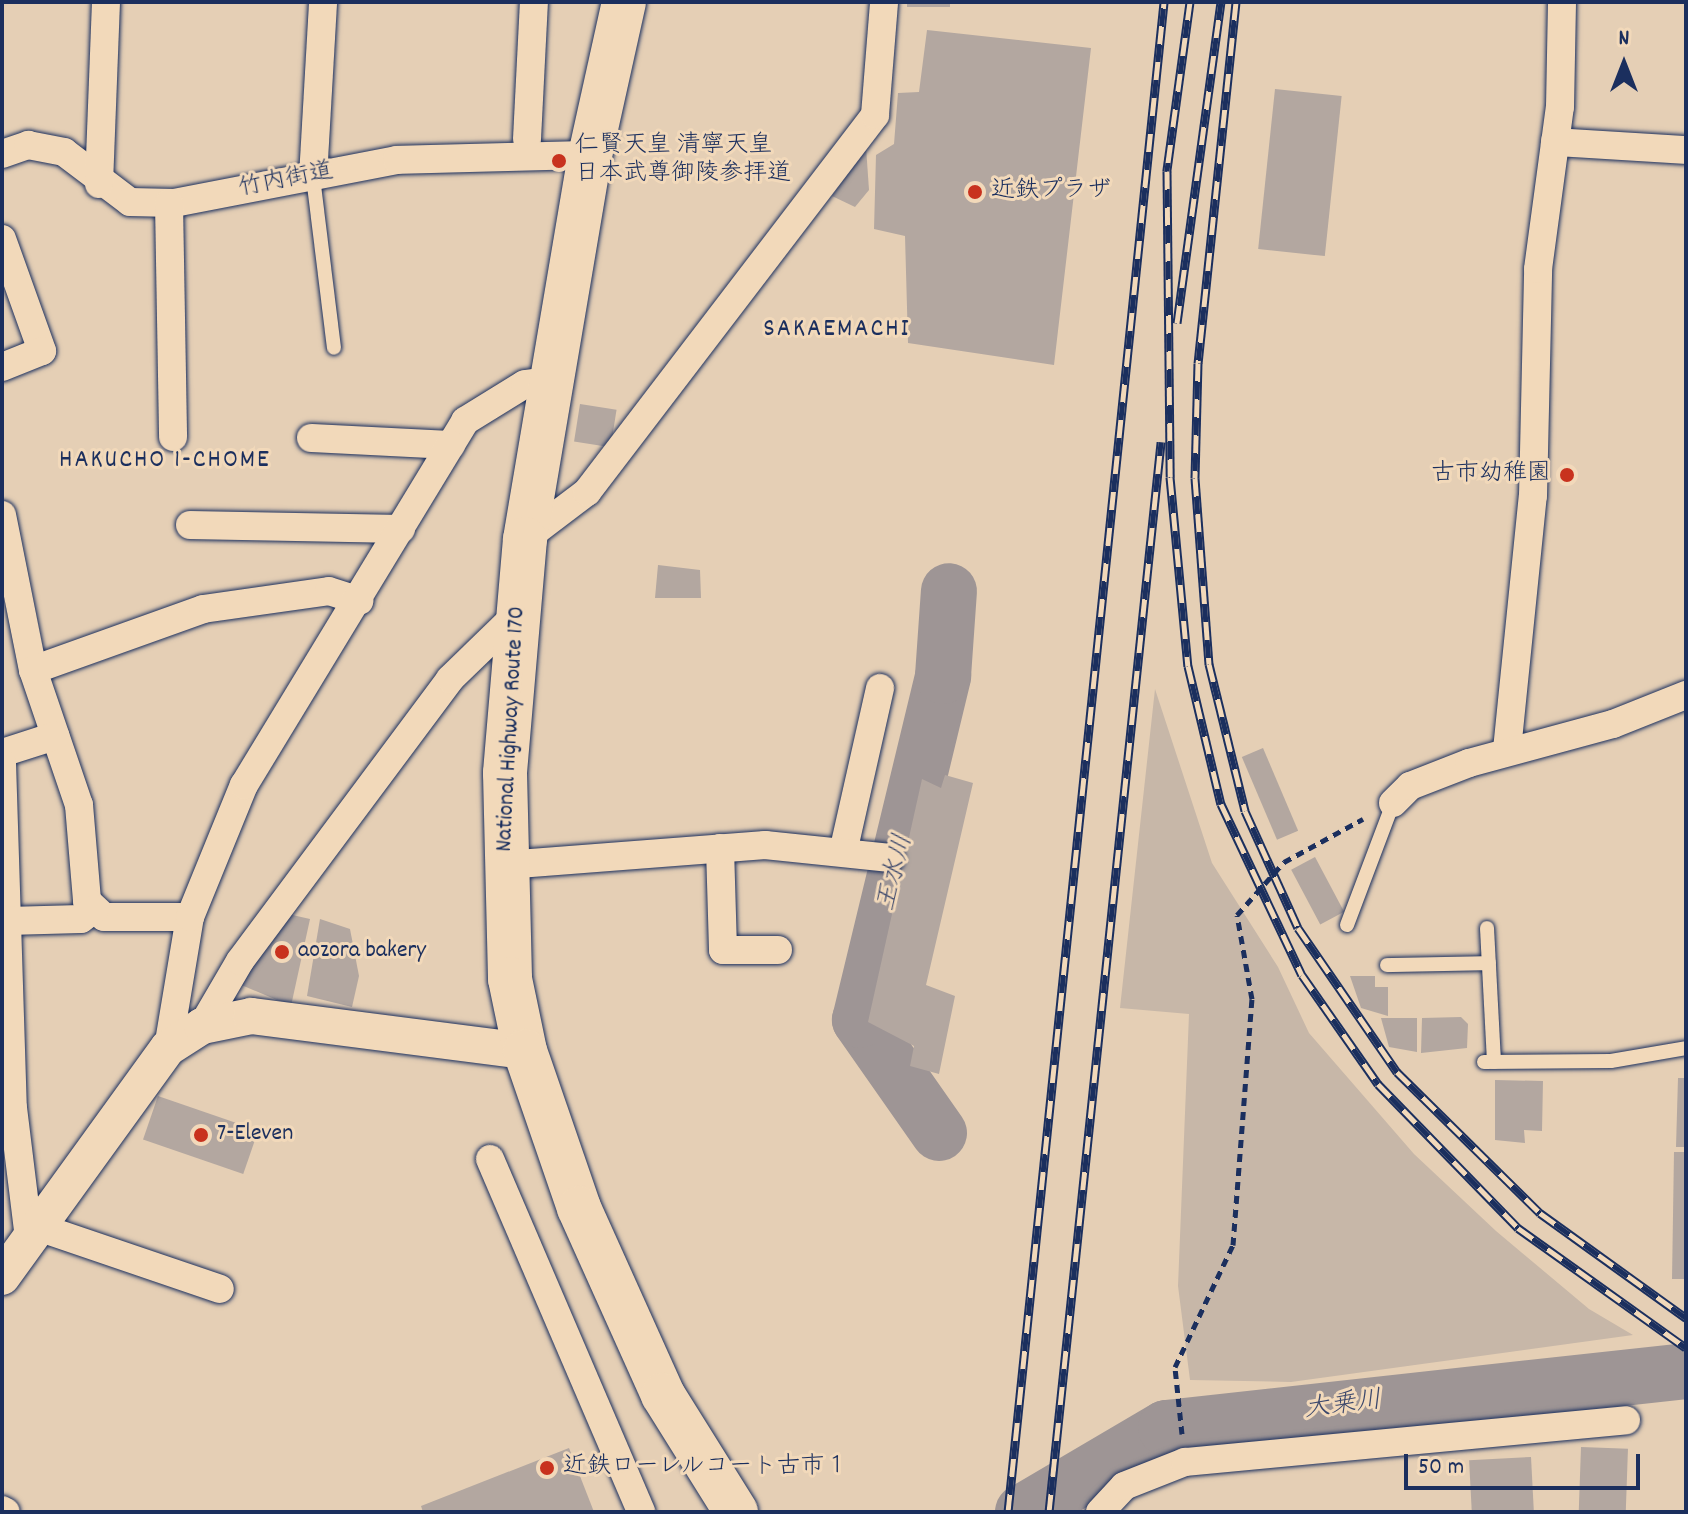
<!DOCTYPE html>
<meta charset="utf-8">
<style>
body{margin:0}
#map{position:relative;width:1688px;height:1514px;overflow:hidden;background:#e5cfb5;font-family:Dekko,"Klee One",sans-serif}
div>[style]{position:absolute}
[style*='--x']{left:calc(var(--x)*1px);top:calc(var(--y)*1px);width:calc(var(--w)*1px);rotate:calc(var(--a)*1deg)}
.green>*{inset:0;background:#c7b7a8}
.river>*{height:56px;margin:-28px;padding:0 28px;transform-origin:28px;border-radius:28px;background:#9e9595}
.building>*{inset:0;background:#b3a7a0;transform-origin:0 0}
.path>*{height:5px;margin-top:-2.5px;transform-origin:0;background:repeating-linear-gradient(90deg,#1b2f5e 0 8px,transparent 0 14px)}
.roads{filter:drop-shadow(0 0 2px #1b2f5e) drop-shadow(0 0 2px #1b2f5e)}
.service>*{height:14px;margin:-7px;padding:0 7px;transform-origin:7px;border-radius:7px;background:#f2d9ba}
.minor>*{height:28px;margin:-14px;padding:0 14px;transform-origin:14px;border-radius:14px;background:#f2d9ba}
.tertiary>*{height:36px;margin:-18px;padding:0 18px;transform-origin:18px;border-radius:18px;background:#f2d9ba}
.trunk>*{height:44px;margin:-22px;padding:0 22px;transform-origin:22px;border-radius:22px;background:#f2d9ba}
.rail>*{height:9px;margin-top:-4.5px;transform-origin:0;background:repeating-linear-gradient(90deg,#f2d9ba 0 18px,#1b2f5e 0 36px);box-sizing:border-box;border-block:2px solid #1b2f5e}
.dots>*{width:22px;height:22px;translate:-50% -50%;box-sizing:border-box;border:4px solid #f2d9ba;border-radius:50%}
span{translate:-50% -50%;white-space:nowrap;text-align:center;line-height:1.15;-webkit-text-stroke:6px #f2d9ba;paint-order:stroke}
.poi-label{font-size:24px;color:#1b2f5e}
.left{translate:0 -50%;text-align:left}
.right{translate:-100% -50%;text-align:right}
.street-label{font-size:24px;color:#1b2f5e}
.neighbourhood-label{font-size:26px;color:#1b2f5e;letter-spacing:2px}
.water-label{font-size:26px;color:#3c486c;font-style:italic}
.frame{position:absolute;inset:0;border:4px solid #1b2f5e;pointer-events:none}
.north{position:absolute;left:1584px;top:24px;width:80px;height:80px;-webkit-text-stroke:6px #f2d9ba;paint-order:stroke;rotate:0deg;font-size:22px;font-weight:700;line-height:32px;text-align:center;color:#1b2f5e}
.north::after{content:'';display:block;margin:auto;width:28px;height:36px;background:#1b2f5e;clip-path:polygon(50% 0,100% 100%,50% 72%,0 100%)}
.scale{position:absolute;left:1404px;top:1454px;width:236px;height:36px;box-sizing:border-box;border:4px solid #1b2f5e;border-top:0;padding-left:10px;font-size:24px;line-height:28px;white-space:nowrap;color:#1b2f5e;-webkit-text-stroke:6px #f2d9ba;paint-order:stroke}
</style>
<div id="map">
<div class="green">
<div style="clip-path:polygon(1155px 689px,1212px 863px,1278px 967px,1309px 1033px,1414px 1154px,1496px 1231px,1589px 1309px,1633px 1335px,1291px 1382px,1190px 1380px,1178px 1286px,1189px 1014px,1120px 1008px)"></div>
</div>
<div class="river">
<div style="--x:939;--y:1133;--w:138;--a:-125"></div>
<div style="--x:860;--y:1020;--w:354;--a:-76.4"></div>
<div style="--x:943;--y:676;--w:85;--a:-86"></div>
<div style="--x:1023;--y:1512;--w:166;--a:-30.4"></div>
<div style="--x:1166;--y:1428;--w:523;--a:-6.26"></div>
</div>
<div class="building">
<div style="left:907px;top:2px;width:43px;height:5px"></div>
<div style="clip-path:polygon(927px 30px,1091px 48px,1054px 365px,908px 343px,905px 236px,874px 229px,876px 155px,894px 144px,898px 93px,919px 92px)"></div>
<div style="left:1275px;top:89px;width:67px;height:161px;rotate:6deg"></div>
<div style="clip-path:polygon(866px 147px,869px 190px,855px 207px,832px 196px)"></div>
<div style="left:580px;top:404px;width:37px;height:38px;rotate:9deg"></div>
<div style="clip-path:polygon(658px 565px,700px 570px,701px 598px,655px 598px)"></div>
<div style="left:1263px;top:748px;width:90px;height:23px;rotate:67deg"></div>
<div style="clip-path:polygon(945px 775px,973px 783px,926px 985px,955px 996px,939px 1074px,910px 1066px,914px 1046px,868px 1022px,922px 779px,941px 788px)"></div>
<div style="left:1315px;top:857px;width:62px;height:27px;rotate:62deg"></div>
<div style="clip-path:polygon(288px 914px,310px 919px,291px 1006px,239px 984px)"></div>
<div style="clip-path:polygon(320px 919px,350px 929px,359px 976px,352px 1007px,307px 996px)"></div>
<div style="clip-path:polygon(1350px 976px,1375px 976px,1375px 987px,1388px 987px,1388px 1016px,1361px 1008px)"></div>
<div style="clip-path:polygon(1461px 1017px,1468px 1024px,1467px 1048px,1421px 1053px,1422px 1018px)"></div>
<div style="clip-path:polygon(1381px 1018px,1417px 1018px,1417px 1052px,1389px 1047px)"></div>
<div style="clip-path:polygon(1678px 1078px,1686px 1078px,1686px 1147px,1676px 1147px)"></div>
<div style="clip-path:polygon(1495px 1080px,1543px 1081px,1542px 1131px,1524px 1130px,1525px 1143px,1495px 1140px)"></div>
<div style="left:158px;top:1096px;width:106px;height:46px;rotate:19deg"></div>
<div style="clip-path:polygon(1674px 1152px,1686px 1152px,1686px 1279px,1672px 1279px)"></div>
<div style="left:1581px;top:1447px;width:47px;height:63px;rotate:2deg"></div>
<div style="clip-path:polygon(569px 1448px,594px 1512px,423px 1512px,421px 1506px)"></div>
<div style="left:1531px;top:1457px;width:55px;height:62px;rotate:87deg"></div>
</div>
<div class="path">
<div style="--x:1182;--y:1434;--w:67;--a:-96"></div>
<div style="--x:1175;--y:1367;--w:135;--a:-64.6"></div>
<div style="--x:1233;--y:1245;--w:247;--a:-85.6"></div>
<div style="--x:1252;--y:999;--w:85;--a:-100.1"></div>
<div style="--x:1237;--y:915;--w:71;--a:-48.4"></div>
<div style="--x:1284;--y:862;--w:90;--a:-28.6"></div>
</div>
<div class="roads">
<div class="service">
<div style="--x:313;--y:177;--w:172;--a:83"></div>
<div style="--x:1347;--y:925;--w:130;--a:-69.3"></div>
<div style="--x:1487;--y:928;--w:134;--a:87"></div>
<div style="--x:1387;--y:965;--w:102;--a:-1.1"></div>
<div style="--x:1484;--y:1062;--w:127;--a:-0.5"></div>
<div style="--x:1611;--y:1061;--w:76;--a:-9.8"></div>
</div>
<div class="minor">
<div style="--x:527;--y:139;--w:137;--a:-87.1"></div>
<div style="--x:1555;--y:142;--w:131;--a:3.5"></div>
<div style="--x:2;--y:154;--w:28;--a:-19"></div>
<div style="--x:28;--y:145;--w:37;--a:11"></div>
<div style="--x:64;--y:152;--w:83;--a:37.1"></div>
<div style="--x:130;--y:202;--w:44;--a:1.3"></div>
<div style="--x:174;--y:203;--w:227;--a:-10.9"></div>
<div style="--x:397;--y:160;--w:193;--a:-1.5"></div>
<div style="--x:313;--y:177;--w:175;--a:-86.7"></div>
<div style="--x:99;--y:184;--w:182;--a:-87.8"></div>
<div style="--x:169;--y:203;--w:234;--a:89"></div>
<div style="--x:2;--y:239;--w:119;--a:70.3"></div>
<div style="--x:42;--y:351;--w:43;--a:158.2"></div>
<div style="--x:311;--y:438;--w:140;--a:2.9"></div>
<div style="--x:2;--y:515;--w:158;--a:78.7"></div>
<div style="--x:33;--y:670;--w:143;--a:71.2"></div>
<div style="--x:79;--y:805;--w:96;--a:85.2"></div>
<div style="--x:87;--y:901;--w:23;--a:43"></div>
<div style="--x:104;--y:917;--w:86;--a:0"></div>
<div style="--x:190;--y:525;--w:211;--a:1.1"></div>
<div style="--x:525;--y:539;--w:78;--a:-37.2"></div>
<div style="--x:587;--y:492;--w:474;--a:-52.6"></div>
<div style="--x:875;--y:115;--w:113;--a:-85.4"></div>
<div style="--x:33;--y:670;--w:181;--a:-19.7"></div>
<div style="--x:203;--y:609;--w:127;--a:-8.1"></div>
<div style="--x:329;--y:591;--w:32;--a:18"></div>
<div style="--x:1507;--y:750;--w:255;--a:-84.2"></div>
<div style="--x:1533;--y:496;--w:227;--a:-88.7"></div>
<div style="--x:1538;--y:269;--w:163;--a:-82.3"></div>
<div style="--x:1560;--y:107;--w:105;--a:-88.9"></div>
<div style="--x:2;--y:753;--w:56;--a:-17.8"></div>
<div style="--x:2;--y:763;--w:345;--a:88.2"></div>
<div style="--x:13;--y:1108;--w:132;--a:83"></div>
<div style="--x:1393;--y:803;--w:24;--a:-45"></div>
<div style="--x:1410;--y:786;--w:63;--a:-21.3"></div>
<div style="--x:1469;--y:763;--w:149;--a:-15.2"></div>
<div style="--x:1613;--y:724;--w:79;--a:-21.7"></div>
<div style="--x:720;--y:848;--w:102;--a:88.3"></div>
<div style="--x:723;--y:950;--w:55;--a:0"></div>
<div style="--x:844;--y:848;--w:164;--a:-77.3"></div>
<div style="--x:505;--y:865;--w:261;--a:-4.4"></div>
<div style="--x:765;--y:845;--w:126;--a:5.9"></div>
<div style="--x:7;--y:921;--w:74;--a:-1.5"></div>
<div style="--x:81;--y:919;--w:17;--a:-36"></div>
<div style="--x:202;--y:1026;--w:75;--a:-59.7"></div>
<div style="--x:240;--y:961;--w:352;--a:-53.3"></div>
<div style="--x:450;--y:679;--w:95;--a:-44.1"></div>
<div style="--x:168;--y:1048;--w:133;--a:-80.5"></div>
<div style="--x:190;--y:917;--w:143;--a:-67.8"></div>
<div style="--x:244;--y:785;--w:426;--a:-58.7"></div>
<div style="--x:465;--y:421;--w:70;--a:-31.7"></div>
<div style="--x:525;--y:384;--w:27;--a:-8"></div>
<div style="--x:490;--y:1159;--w:384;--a:66.8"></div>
<div style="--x:38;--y:1227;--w:192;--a:18.8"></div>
<div style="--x:2;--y:1510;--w:4;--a:27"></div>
<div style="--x:1100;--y:1512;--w:35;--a:-47"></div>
<div style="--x:1124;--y:1486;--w:66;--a:-21.5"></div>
<div style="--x:1185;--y:1462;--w:443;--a:-5.4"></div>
</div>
<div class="tertiary">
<div style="--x:2;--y:1277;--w:283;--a:-54.1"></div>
<div style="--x:168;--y:1048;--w:40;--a:-32.9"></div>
<div style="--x:202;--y:1026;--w:50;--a:-11.5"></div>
<div style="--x:251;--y:1016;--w:276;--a:7.3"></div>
</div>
<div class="trunk">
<div style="--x:624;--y:2;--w:157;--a:102.5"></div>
<div style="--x:590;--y:155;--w:389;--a:99.6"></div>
<div style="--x:525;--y:539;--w:235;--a:94.9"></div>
<div style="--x:505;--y:773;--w:206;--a:88.6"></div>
<div style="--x:510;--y:979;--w:74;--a:78.2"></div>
<div style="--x:525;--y:1051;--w:166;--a:71"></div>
<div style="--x:579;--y:1208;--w:205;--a:65.8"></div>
<div style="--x:663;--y:1395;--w:138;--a:58"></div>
</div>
</div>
<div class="rail">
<div style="--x:1190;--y:2;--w:171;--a:97.8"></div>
<div style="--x:1167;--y:171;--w:306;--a:89.4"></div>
<div style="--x:1170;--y:477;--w:190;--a:84.6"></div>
<div style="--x:1188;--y:666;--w:142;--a:76.6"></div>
<div style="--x:1221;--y:804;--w:189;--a:64.7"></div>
<div style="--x:1302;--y:975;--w:133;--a:55.1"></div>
<div style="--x:1378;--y:1084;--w:201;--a:45.8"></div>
<div style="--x:1518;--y:1228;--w:206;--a:35.5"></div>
<div style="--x:1236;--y:2;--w:363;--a:96"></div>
<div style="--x:1198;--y:363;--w:115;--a:91.5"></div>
<div style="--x:1195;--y:478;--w:187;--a:85.7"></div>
<div style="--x:1209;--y:664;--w:151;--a:76.2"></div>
<div style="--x:1245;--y:811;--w:128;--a:65.6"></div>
<div style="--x:1298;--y:928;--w:175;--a:55.5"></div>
<div style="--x:1397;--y:1072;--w:201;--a:44.6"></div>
<div style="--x:1540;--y:1213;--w:180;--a:35.7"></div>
<div style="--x:1177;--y:323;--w:324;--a:-82.2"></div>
<div style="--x:1008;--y:1512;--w:1518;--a:-84.1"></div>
<div style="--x:1049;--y:1512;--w:1076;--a:-84.02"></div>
</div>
<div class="dots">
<div style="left:559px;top:161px;background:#c8321e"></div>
<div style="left:975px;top:192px;background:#c8321e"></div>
<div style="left:1567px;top:475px;background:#c8321e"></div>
<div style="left:282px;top:952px;background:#c8321e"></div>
<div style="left:201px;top:1135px;background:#c8321e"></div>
<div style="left:547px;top:1468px;background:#c8321e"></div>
</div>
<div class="poi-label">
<span class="left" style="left:575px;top:161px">仁賢天皇 清寧天皇<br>日本武尊御陵参拝道</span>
<span class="left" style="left:991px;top:192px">近鉄プラザ</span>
<span class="right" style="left:1551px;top:475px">古市幼稚園</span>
<span class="left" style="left:298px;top:952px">aozora bakery</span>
<span class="left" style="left:217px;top:1135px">7-Eleven</span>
<span class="left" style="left:563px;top:1468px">近鉄ローレルコート古市１</span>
</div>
<div class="street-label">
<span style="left:286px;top:181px;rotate:-11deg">竹内街道</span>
<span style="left:512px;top:729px;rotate:-87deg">National Highway Route 170</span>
</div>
<div class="neighbourhood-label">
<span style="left:837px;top:330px">SAKAEMACHI</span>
<span style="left:165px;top:461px">HAKUCHO 1-CHOME</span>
</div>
<div class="water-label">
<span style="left:896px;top:873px;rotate:-76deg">王水川</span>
<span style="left:1343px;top:1406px;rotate:-7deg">大乗川</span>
</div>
<div class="frame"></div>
<div class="north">N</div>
<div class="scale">50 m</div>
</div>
